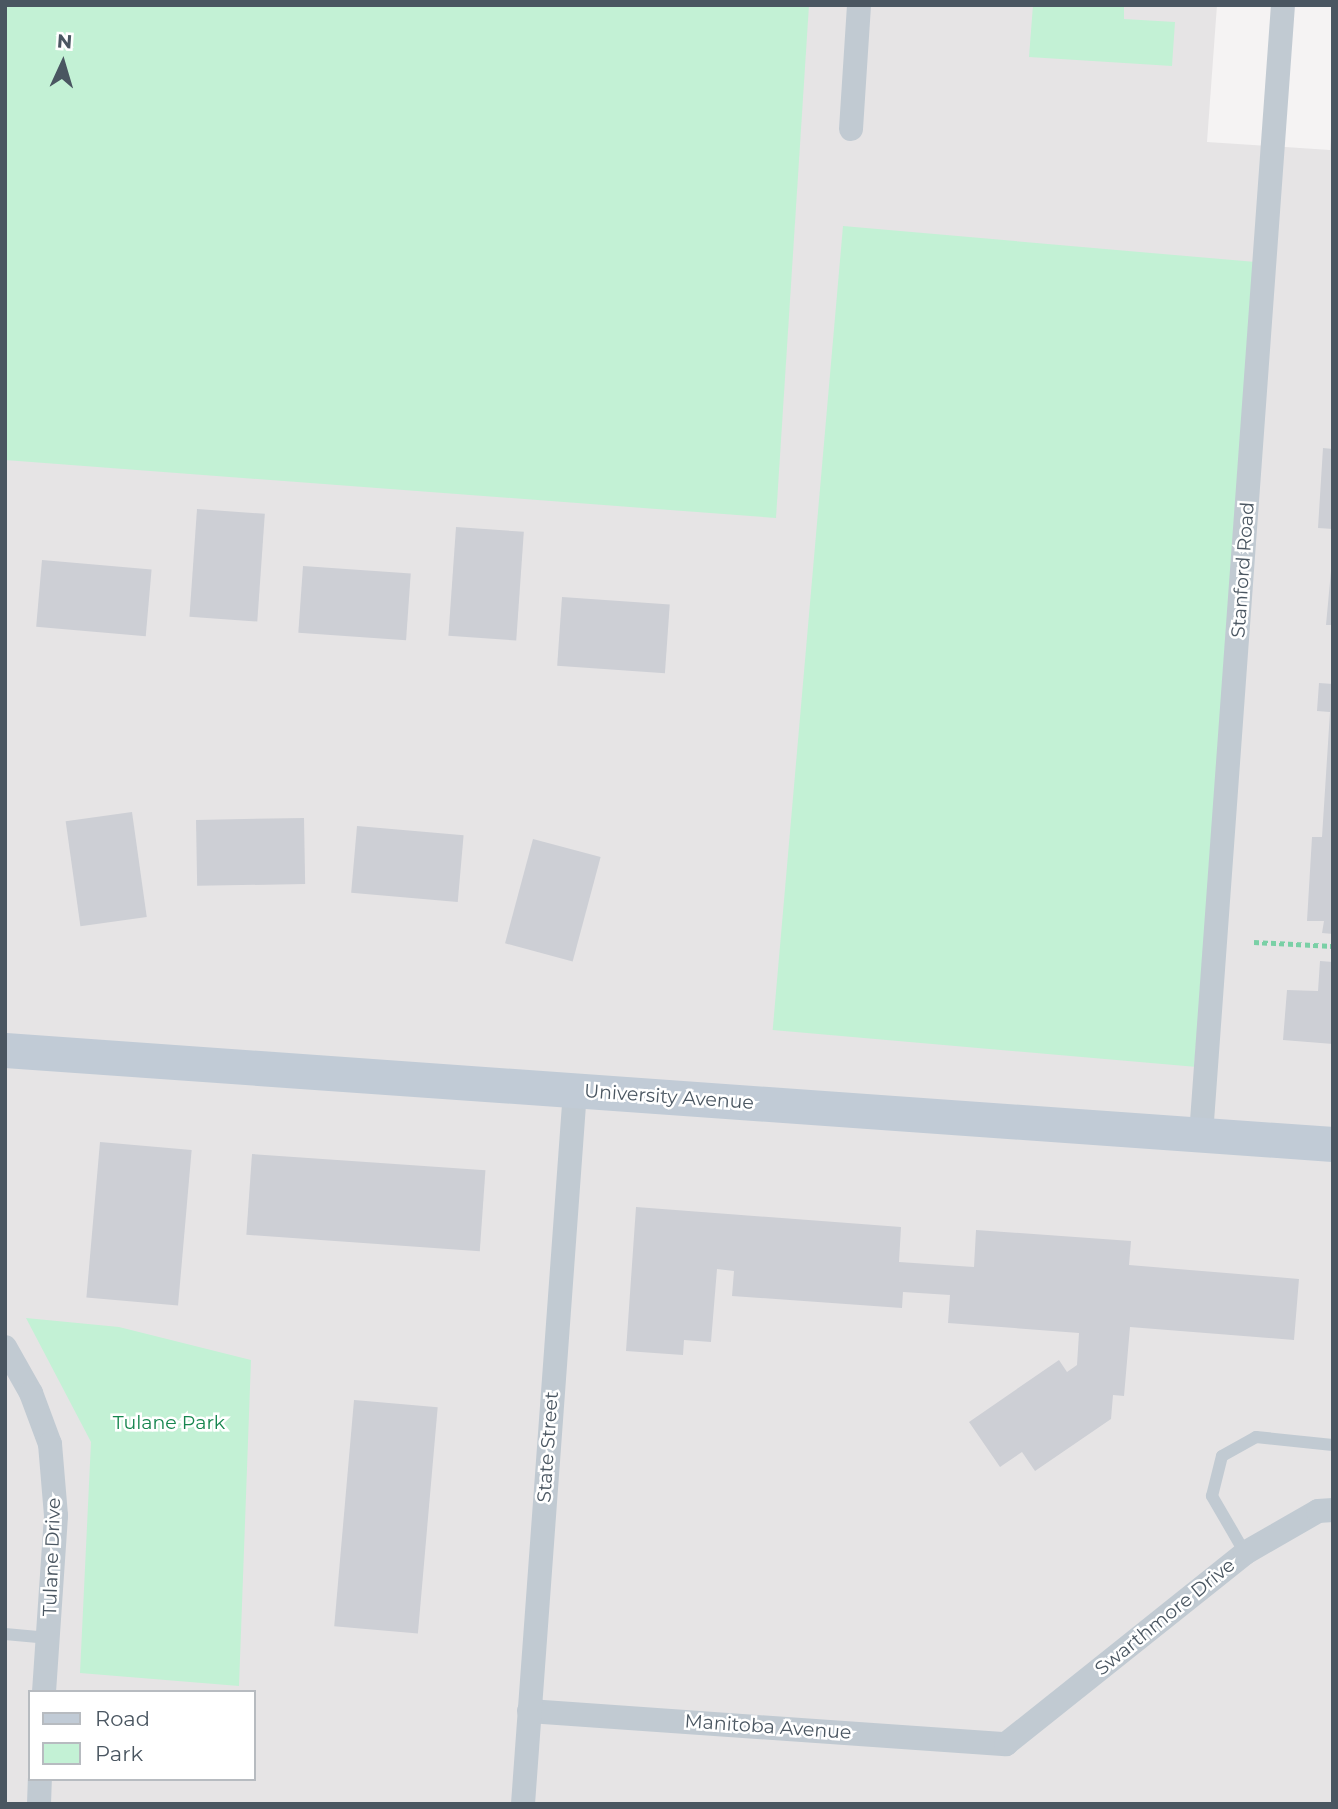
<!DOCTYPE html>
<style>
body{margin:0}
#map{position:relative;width:1338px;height:1809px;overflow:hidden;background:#f5f3f3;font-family:Montserrat,sans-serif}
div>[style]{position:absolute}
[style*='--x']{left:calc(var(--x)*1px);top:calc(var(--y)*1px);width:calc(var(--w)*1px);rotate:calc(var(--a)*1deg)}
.education>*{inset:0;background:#e6e4e5}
.green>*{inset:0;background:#c3f1d5;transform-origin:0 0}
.building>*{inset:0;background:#cdcfd5;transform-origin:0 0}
.path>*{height:4.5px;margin-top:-2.25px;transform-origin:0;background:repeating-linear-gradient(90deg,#7ad0a6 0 5px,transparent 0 8.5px)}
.lane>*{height:12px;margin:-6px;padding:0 6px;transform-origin:6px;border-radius:6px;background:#c1cad2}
.street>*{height:24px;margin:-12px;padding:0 12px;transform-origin:12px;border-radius:12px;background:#c1cad2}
.secondary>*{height:35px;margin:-17.5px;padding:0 17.5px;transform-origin:17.5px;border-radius:17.5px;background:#c1cbd6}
span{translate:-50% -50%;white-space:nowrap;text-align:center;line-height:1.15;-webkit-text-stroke:5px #fff;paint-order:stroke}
.street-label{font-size:19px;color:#4a5661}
.park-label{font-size:19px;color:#17864f}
.frame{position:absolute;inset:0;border:7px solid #4a5661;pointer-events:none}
.legend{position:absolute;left:28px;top:1690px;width:228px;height:91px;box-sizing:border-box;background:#fff;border:2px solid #b7bbc0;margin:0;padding:9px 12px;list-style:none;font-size:21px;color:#4a5661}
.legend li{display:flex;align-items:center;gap:14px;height:35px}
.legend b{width:35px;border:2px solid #b7bbc0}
.north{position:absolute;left:28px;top:28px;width:70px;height:70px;-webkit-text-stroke:5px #fff;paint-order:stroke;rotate:4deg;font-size:19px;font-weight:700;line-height:28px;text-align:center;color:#4a5661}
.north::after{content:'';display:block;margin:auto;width:24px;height:32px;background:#4a5661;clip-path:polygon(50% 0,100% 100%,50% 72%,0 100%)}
</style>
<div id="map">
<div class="education">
<div style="clip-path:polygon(evenodd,5px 5px,1217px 5px,1207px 142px,1330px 150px,1333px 107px,1333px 1804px,5px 1804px,5px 5px,30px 1692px,254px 1692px,254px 1779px,30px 1779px,30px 1692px)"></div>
</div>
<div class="green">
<div style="clip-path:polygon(5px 5px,809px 5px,776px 518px,5px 460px)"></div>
<div style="clip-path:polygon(1033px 5px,1124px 5px,1124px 19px,1175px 22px,1172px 66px,1029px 57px)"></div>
<div style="left:843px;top:226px;width:423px;height:807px;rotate:5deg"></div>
<div style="clip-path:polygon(26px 1318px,119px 1327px,251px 1360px,239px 1686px,80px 1673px,91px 1442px)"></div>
</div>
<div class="building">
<div style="clip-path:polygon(1323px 448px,1333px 449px,1333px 529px,1318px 528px)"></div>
<div style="left:197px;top:509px;width:68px;height:108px;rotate:4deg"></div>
<div style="left:456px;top:527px;width:68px;height:109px;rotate:4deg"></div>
<div style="left:42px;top:560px;width:110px;height:67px;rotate:5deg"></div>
<div style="left:303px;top:566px;width:108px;height:67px;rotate:4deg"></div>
<div style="clip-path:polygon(1331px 571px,1333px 571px,1333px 625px,1326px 625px)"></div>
<div style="left:562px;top:597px;width:108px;height:69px;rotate:4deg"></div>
<div style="clip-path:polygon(1319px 683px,1333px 684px,1333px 934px,1322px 933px,1324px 921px,1307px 921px,1312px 837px,1322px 837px,1330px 712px,1317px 711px)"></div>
<div style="left:132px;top:812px;width:106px;height:67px;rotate:82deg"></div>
<div style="left:304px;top:818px;width:66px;height:108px;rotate:89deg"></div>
<div style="left:357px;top:826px;width:107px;height:67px;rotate:5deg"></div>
<div style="left:533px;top:839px;width:70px;height:108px;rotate:15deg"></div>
<div style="clip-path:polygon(1320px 961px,1333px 962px,1333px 1044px,1283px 1040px,1287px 990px,1318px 991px)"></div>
<div style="left:100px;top:1142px;width:92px;height:156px;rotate:5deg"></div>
<div style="left:252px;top:1154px;width:234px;height:81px;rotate:4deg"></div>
<div style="clip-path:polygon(636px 1207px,901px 1227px,899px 1262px,974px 1267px,976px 1230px,1131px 1241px,1129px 1265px,1299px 1279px,1294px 1340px,1130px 1327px,1124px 1396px,1113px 1395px,1111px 1419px,1035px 1471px,1022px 1452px,1000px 1467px,969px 1422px,1059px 1360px,1067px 1372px,1077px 1365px,1079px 1333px,948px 1323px,950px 1295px,903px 1292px,902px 1308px,732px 1296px,734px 1271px,717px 1269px,711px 1342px,684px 1340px,683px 1355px,626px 1351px)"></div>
<div style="left:354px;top:1400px;width:84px;height:227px;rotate:5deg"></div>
</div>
<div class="path">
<div style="--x:1254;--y:942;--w:79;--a:2.9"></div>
</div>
<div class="lane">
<div style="--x:1245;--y:1553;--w:66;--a:-120.1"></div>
<div style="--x:1212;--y:1496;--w:41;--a:-76"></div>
<div style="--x:1222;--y:1456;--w:39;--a:-29"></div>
<div style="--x:1256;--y:1437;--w:77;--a:5.9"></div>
<div style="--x:5;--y:1634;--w:44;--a:5.2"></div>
</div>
<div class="street">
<div style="--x:851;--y:129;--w:124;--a:-86.3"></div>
<div style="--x:1201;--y:1135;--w:1133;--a:-85.85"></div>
<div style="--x:5;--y:1347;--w:53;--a:60.5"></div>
<div style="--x:31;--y:1393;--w:54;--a:69.6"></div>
<div style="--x:50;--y:1444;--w:72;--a:85.2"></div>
<div style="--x:56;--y:1516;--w:176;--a:93.9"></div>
<div style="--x:529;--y:1711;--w:478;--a:4"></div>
<div style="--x:1006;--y:1744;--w:306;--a:-38.6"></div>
<div style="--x:1245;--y:1553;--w:84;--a:-29.9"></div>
<div style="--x:1318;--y:1511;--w:15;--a:-4"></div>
<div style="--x:39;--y:1804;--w:25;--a:-88"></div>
<div style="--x:523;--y:1804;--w:716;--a:-85.83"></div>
</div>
<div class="secondary">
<div style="--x:5;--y:1050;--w:1331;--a:4.05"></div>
</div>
<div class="street-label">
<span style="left:1243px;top:570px;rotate:-86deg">Stanford Road</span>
<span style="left:669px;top:1097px;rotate:4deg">University Avenue</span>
<span style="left:548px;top:1447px;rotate:-86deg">State Street</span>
<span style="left:52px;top:1557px;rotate:-88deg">Tulane Drive</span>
<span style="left:1165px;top:1617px;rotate:-39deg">Swarthmore Drive</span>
<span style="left:768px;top:1727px;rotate:4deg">Manitoba Avenue</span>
</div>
<div class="park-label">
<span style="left:169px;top:1423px">Tulane Park</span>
</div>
<div class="frame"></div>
<ul class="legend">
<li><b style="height:9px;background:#c1cbd6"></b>Road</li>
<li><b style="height:19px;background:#c3f1d5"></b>Park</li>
</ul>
<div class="north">N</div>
</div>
